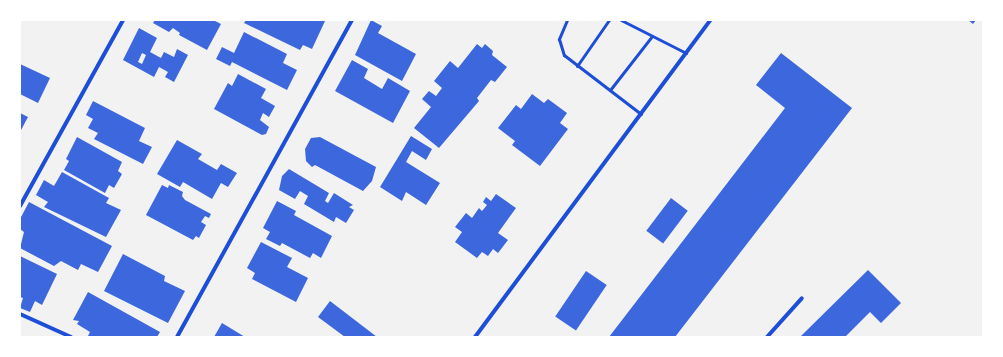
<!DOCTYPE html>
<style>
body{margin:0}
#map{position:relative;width:1003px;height:357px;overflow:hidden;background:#f2f2f2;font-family:"Source Sans 3",sans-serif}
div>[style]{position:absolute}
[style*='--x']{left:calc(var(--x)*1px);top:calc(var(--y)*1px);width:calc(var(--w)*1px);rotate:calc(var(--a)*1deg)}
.building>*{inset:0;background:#3d67dc;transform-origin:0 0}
.service>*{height:3px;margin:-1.5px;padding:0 1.5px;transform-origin:1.5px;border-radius:1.5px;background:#1d4ed8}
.minor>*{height:4px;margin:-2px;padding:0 2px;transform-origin:2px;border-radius:2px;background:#1d4ed8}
span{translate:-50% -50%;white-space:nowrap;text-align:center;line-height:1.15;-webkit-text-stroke:4px #fff;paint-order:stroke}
.frame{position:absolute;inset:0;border:21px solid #fff;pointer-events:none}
</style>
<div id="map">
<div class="building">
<div style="clip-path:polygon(155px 20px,213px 20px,221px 24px,207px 50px,179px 35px,180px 33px,173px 28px,169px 32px,153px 23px)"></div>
<div style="clip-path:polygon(246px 20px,322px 20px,325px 21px,312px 49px,303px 45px,300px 50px,244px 23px)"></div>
<div style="clip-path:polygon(371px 20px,382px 26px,378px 33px,416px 54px,402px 81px,355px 55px)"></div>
<div style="clip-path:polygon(968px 20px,976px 20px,973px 24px)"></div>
<div style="clip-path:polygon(evenodd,139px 28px,157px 38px,150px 52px,161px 58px,164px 52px,174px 57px,177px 49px,188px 55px,174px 82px,165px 77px,168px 72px,159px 67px,154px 77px,123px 60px,139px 28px,142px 53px,146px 55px,142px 64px,138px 62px,142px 53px)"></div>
<div style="clip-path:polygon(244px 32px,287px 54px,283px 63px,297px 70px,287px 90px,232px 62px,230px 66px,216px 59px,222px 47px,234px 53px)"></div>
<div style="clip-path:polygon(477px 44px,482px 48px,485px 44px,493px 51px,492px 55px,507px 67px,495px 82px,491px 80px,477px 98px,479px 101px,439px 148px,414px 128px,431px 107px,422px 99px,429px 91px,436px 96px,442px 88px,434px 81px,450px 61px,458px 68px)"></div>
<div style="clip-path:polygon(781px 53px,852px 108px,675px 337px,609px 337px,785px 108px,756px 85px)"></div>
<div style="clip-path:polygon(352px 60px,368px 69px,364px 78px,382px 89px,388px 78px,410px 91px,393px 123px,335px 91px)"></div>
<div style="clip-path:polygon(20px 64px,50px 78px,38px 103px,20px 94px)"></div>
<div style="clip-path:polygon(238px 74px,266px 89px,261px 98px,275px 106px,269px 117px,263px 113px,260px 120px,269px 127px,266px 134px,262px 135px,214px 109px,228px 83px,232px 86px)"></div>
<div style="clip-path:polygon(532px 94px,544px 103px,548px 99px,567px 113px,560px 123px,568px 129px,540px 166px,512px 145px,515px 141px,498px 128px,516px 105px,521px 109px)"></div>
<div style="clip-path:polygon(93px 101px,145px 128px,139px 141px,152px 147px,143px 164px,94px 139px,98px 133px,88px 128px,93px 119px,86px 115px)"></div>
<div style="clip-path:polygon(20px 113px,28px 117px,20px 132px)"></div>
<div style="clip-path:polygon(411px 136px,432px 149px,426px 160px,412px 151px,406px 162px,440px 183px,426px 205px,406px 192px,402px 201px,380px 187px)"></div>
<div style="clip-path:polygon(77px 137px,122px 162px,118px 171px,122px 174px,114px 188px,109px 185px,105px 193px,64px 170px,69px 161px,66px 159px)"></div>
<div style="clip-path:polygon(320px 137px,376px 167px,372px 181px,363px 191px,315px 165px,312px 167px,306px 161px,305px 149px,311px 138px)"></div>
<div style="clip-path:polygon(177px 140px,202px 154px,198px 159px,217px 170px,221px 164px,237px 173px,228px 187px,221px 183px,212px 199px,183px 182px,180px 187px,157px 174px)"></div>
<div style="clip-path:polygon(289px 169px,329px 193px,325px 201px,328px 203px,334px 193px,353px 205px,349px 207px,354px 210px,346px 223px,336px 217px,334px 222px,304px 204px,308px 196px,300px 191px,295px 199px,279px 190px,282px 176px)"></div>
<div style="clip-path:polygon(62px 172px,109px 198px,106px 203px,121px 210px,106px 237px,44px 207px,48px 202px,36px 195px,44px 180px,54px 186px)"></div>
<div style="clip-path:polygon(162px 185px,168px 188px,169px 185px,183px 192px,182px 196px,185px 200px,211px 214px,209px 218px,205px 216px,201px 222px,206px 225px,199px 238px,196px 236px,193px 240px,146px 215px)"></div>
<div style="clip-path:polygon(496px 194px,516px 208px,498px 233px,508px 240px,498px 253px,493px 249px,488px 256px,482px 252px,477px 258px,455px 242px,462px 232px,455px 227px,466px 213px,472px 218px,479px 208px,482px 211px,487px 205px,483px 202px,486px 197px,491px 201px)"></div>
<div style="left:671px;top:198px;width:21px;height:41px;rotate:37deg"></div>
<div style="clip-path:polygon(277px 201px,296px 211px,294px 215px,332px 236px,321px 258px,313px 253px,310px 258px,282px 243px,280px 246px,266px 239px,270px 232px,263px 228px)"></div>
<div style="clip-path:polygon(29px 202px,112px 246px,98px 272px,81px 264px,78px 270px,61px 261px,54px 266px,20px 248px,24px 232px,20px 229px,20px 219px)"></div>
<div style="clip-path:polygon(261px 242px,292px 258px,287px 267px,308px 278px,296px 302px,252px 279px,255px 273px,247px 268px)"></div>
<div style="clip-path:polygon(123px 254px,165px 276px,164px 281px,185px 291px,168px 323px,104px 291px)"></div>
<div style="clip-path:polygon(20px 256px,57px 274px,42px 305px,35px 301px,30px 312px,20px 308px,23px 298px,20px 297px)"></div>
<div style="clip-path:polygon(868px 270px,901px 303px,881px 323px,870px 312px,845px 337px,800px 337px)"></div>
<div style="left:586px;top:271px;width:25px;height:55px;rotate:34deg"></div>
<div style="clip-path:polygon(88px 292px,160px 332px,157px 337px,88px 336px,90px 332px,77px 324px,79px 321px,73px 320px)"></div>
<div style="clip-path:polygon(330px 301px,377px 337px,345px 337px,318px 317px)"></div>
<div style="clip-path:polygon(222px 323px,245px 337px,214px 337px)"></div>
</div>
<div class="service">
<div style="--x:567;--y:20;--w:21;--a:113"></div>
<div style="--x:559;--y:39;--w:17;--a:73"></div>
<div style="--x:564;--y:55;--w:97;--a:37.5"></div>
<div style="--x:621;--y:20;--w:73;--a:26.9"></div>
<div style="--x:577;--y:66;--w:56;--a:-55.2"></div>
<div style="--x:610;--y:90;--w:68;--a:-52.1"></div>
</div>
<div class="minor">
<div style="--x:20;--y:206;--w:213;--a:-61"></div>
<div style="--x:20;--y:314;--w:56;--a:24.3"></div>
<div style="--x:177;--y:337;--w:362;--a:-61.1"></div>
<div style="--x:475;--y:337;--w:395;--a:-53.4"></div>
<div style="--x:767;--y:337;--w:52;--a:-48.1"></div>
</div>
<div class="frame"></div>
</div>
